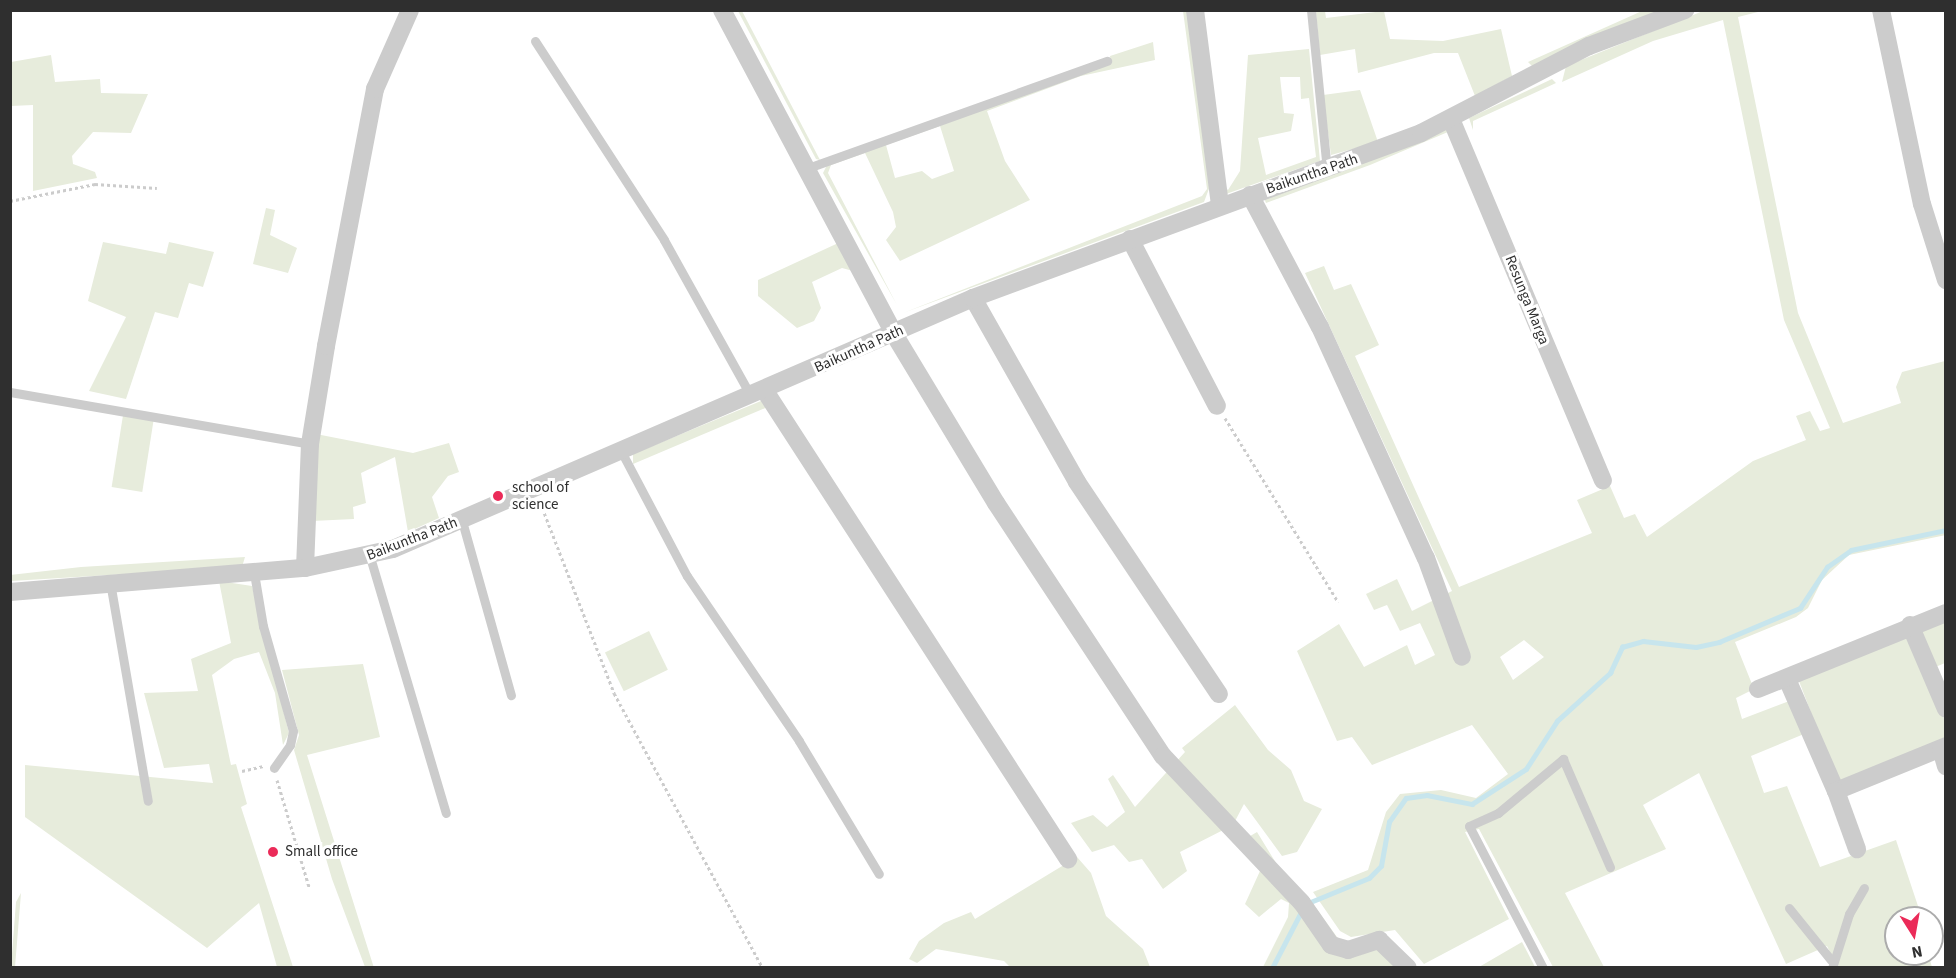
<!DOCTYPE html>
<style>
body{margin:0}
#map{position:relative;width:1956px;height:978px;overflow:hidden;background:#fff;font-family:"Source Sans 3",sans-serif}
div>[style]{position:absolute}
[style*='--x']{left:calc(var(--x)*1px);top:calc(var(--y)*1px);width:calc(var(--w)*1px);rotate:calc(var(--a)*1deg)}
.green>*{inset:0;background:#e7ecdc;transform-origin:0 0}
.stream>*{height:4.5px;margin:-2.25px;padding:0 2.25px;transform-origin:2.25px;border-radius:2.25px;background:#c7e5ed}
.path>*{height:3px;margin-top:-1.5px;transform-origin:0;background:repeating-linear-gradient(90deg,#ccc 0 3px,transparent 0 6px)}
.lane>*{height:9px;margin:-4.5px;padding:0 4.5px;transform-origin:4.5px;border-radius:4.5px;background:#ccc}
.street>*{height:18px;margin:-9px;padding:0 9px;transform-origin:9px;border-radius:9px;background:#ccc}
.dots>*{width:16px;height:16px;translate:-50% -50%;box-sizing:border-box;border:3px solid #fff;border-radius:50%}
span{translate:-50% -50%;white-space:nowrap;text-align:center;line-height:1.15;-webkit-text-stroke:6px #fff;paint-order:stroke}
.street-label{font-size:15px;color:#2f2f2f}
.poi-label{font-size:15px;color:#2f2f2f}
.left{translate:0 -50%;text-align:left}
.frame{position:absolute;inset:0;border:12px solid #2f2f2f;pointer-events:none}
.north{position:absolute;left:1884px;top:906px;width:60px;height:60px;box-sizing:border-box;background:#fff;border:2px solid #acacac;border-radius:50%;rotate:169deg;font-size:16px;font-weight:700;line-height:24px;text-align:center;color:#2f2f2f}
.north::after{content:'';display:block;margin:auto;width:21px;height:27px;background:#eb2b59;clip-path:polygon(50% 0,100% 100%,50% 72%,0 100%)}
</style>
<div id="map">
<div class="green">
<div style="clip-path:polygon(738px 11px,742px 11px,820px 160px,816px 159px)"></div>
<div style="clip-path:polygon(1183px 11px,1189px 11px,1210px 186px,1204px 202px,903px 313px,1202px 196px,1207px 189px)"></div>
<div style="clip-path:polygon(1316px 11px,1325px 11px,1326px 18px,1384px 11px,1390px 39px,1443px 41px,1501px 29px,1512px 76px,1475px 96px,1458px 53px,1434px 53px,1358px 73px,1355px 49px,1320px 55px)"></div>
<div style="clip-path:polygon(1642px 11px,1663px 11px,1532px 66px,1528px 62px)"></div>
<div style="clip-path:polygon(evenodd,1703px 11px,1762px 11px,1738px 17px,1798px 313px,1843px 423px,1901px 403px,1896px 387px,1902px 372px,1945px 361px,1946px 535px,1849px 555px,1822px 580px,1808px 608px,1796px 617px,1735px 642px,1754px 689px,1736px 698px,1742px 719px,1792px 700px,1804px 734px,1751px 756px,1764px 793px,1787px 786px,1820px 867px,1896px 840px,1922px 918px,1896px 918px,1896px 954px,1928px 954px,1932px 967px,1837px 967px,1827px 946px,1786px 964px,1699px 773px,1643px 805px,1666px 849px,1565px 893px,1604px 967px,1553px 967px,1479px 829px,1465px 832px,1509px 919px,1424px 964px,1395px 930px,1351px 937px,1340px 931px,1313px 892px,1368px 870px,1386px 812px,1400px 794px,1441px 790px,1476px 798px,1508px 774px,1472px 725px,1372px 765px,1352px 737px,1337px 741px,1297px 651px,1339px 624px,1364px 667px,1407px 645px,1415px 665px,1435px 655px,1420px 623px,1400px 631px,1387px 605px,1374px 610px,1366px 594px,1397px 579px,1412px 611px,1452px 591px,1305px 273px,1324px 266px,1334px 290px,1351px 284px,1379px 345px,1355px 356px,1459px 587px,1592px 533px,1577px 500px,1610px 486px,1624px 518px,1635px 514px,1647px 537px,1753px 461px,1806px 440px,1796px 416px,1810px 411px,1820px 431px,1830px 428px,1784px 320px,1723px 20px,1653px 41px,1562px 82px,1566px 66px,1703px 11px,1524px 640px,1544px 657px,1513px 680px,1500px 657px,1524px 640px)"></div>
<div style="clip-path:polygon(evenodd,1153px 42px,1155px 60px,1081px 76px,987px 111px,1005px 161px,1030px 200px,900px 261px,886px 240px,896px 227px,893px 212px,865px 153px,831px 165px,828px 173px,897px 305px,823px 173px,827px 165px,1111px 63px,1110px 56px,1153px 42px,940px 126px,954px 171px,932px 179px,922px 171px,895px 178px,886px 145px,940px 126px)"></div>
<div style="clip-path:polygon(evenodd,1309px 49px,1320px 161px,1226px 194px,1222px 184px,1228px 190px,1240px 171px,1248px 55px,1309px 49px,1280px 77px,1300px 77px,1301px 99px,1309px 98px,1316px 157px,1266px 175px,1258px 138px,1291px 131px,1294px 114px,1284px 113px,1280px 77px)"></div>
<div style="clip-path:polygon(51px 55px,55px 82px,100px 79px,101px 93px,148px 94px,131px 133px,93px 132px,72px 156px,73px 164px,95px 172px,97px 178px,33px 191px,33px 105px,11px 106px,11px 62px)"></div>
<div style="clip-path:polygon(1552px 79px,1556px 83px,1473px 121px,1473px 130px,1469px 118px)"></div>
<div style="clip-path:polygon(1360px 90px,1378px 142px,1331px 155px,1323px 95px)"></div>
<div style="clip-path:polygon(1455px 124px,1455px 129px,1370px 165px,1266px 203px,1264px 198px)"></div>
<div style="clip-path:polygon(266px 208px,275px 210px,270px 235px,297px 248px,288px 273px,253px 264px)"></div>
<div style="clip-path:polygon(847px 239px,853px 271px,842px 268px,812px 282px,821px 308px,814px 321px,797px 328px,758px 296px,758px 280px)"></div>
<div style="clip-path:polygon(103px 242px,166px 254px,169px 242px,214px 252px,203px 287px,189px 283px,178px 318px,155px 312px,126px 399px,89px 391px,126px 317px,88px 301px)"></div>
<div style="clip-path:polygon(766px 399px,770px 406px,633px 464px,633px 454px)"></div>
<div style="left:124px;top:409px;width:31px;height:79px;rotate:9deg"></div>
<div style="clip-path:polygon(316px 434px,413px 453px,449px 443px,459px 472px,448px 476px,432px 497px,439px 518px,408px 532px,395px 457px,361px 473px,366px 503px,353px 507px,354px 519px,312px 521px)"></div>
<div style="clip-path:polygon(245px 557px,242px 567px,11px 581px,10px 575px,81px 567px)"></div>
<div style="clip-path:polygon(219px 581px,252px 586px,289px 733px,283px 745px,275px 693px,259px 652px,234px 659px,212px 675px,231px 765px,236px 764px,247px 804px,241px 807px,293px 967px,277px 967px,259px 903px,207px 948px,25px 817px,25px 765px,213px 783px,209px 764px,164px 768px,144px 693px,198px 691px,191px 659px,231px 643px)"></div>
<div style="clip-path:polygon(1945px 609px,1945px 663px,1933px 668px,1919px 624px)"></div>
<div style="left:649px;top:631px;width:43px;height:49px;rotate:64deg"></div>
<div style="clip-path:polygon(1908px 631px,1945px 721px,1945px 741px,1839px 786px,1799px 681px)"></div>
<div style="clip-path:polygon(363px 664px,380px 737px,307px 755px,374px 968px,365px 967px,332px 879px,294px 750px,299px 735px,282px 670px)"></div>
<div style="clip-path:polygon(1235px 705px,1268px 750px,1291px 770px,1304px 801px,1322px 809px,1297px 852px,1282px 856px,1244px 804px,1233px 825px,1180px 852px,1187px 871px,1163px 889px,1142px 859px,1129px 862px,1114px 845px,1092px 852px,1071px 823px,1093px 815px,1107px 827px,1125px 812px,1108px 779px,1113px 775px,1135px 807px,1185px 752px,1182px 748px)"></div>
<div style="clip-path:polygon(1257px 832px,1289px 884px,1306px 894px,1337px 937px,1344px 942px,1388px 936px,1417px 967px,1263px 967px,1288px 917px,1289px 903px,1281px 899px,1259px 917px,1245px 904px,1260px 871px,1240px 842px)"></div>
<div style="clip-path:polygon(1077px 857px,1091px 873px,1106px 916px,1143px 949px,1150px 967px,1010px 967px,1004px 961px,936px 949px,917px 963px,909px 959px,919px 941px,944px 923px,971px 912px,975px 919px)"></div>
<div style="clip-path:polygon(21px 893px,15px 967px,11px 967px,16px 902px)"></div>
<div style="clip-path:polygon(1522px 942px,1535px 967px,1479px 967px)"></div>
</div>
<div class="stream">
<div style="--x:1308;--y:903;--w:66;--a:-22.3"></div>
<div style="--x:1369;--y:878;--w:17;--a:-45"></div>
<div style="--x:1381;--y:866;--w:45;--a:-79.7"></div>
<div style="--x:1389;--y:822;--w:29;--a:-55"></div>
<div style="--x:1406;--y:798;--w:21;--a:-8"></div>
<div style="--x:1427;--y:795;--w:46;--a:11.3"></div>
<div style="--x:1472;--y:804;--w:64;--a:-32.9"></div>
<div style="--x:1526;--y:769;--w:57;--a:-57.1"></div>
<div style="--x:1557;--y:721;--w:72;--a:-42.2"></div>
<div style="--x:1610;--y:673;--w:29;--a:-65"></div>
<div style="--x:1622;--y:647;--w:22;--a:-16"></div>
<div style="--x:1643;--y:641;--w:53;--a:6.5"></div>
<div style="--x:1696;--y:647;--w:24;--a:-12"></div>
<div style="--x:1719;--y:642;--w:88;--a:-22.8"></div>
<div style="--x:1800;--y:608;--w:49;--a:-56.6"></div>
<div style="--x:1827;--y:567;--w:29;--a:-35"></div>
<div style="--x:1851;--y:550;--w:97;--a:-11.9"></div>
<div style="--x:1272;--y:968;--w:63;--a:-62.6"></div>
</div>
<div class="path">
<div style="--x:10;--y:201;--w:87;--a:-11.3"></div>
<div style="--x:95;--y:184;--w:62;--a:3.7"></div>
<div style="--x:1225;--y:418;--w:216;--a:58.4"></div>
<div style="--x:540;--y:502;--w:205;--a:68.8"></div>
<div style="--x:614;--y:693;--w:313;--a:61.6"></div>
<div style="--x:242;--y:771;--w:23;--a:-13"></div>
<div style="--x:277;--y:780;--w:112;--a:73.3"></div>
</div>
<div class="lane">
<div style="--x:1311;--y:10;--w:160;--a:84.3"></div>
<div style="--x:535;--y:41;--w:237;--a:57"></div>
<div style="--x:664;--y:240;--w:179;--a:60.9"></div>
<div style="--x:805;--y:169;--w:321;--a:-19.7"></div>
<div style="--x:10;--y:392;--w:304;--a:9.8"></div>
<div style="--x:621;--y:451;--w:141;--a:62.2"></div>
<div style="--x:687;--y:576;--w:199;--a:55.8"></div>
<div style="--x:799;--y:741;--w:155;--a:59"></div>
<div style="--x:462;--y:521;--w:181;--a:74.3"></div>
<div style="--x:370;--y:557;--w:267;--a:73.5"></div>
<div style="--x:254;--y:573;--w:54;--a:80.4"></div>
<div style="--x:263;--y:626;--w:109;--a:74.1"></div>
<div style="--x:293;--y:731;--w:14;--a:102"></div>
<div style="--x:290;--y:745;--w:28;--a:125"></div>
<div style="--x:110;--y:582;--w:222;--a:80.2"></div>
<div style="--x:1789;--y:908;--w:67;--a:51.1"></div>
<div style="--x:1543;--y:968;--w:160;--a:-117.5"></div>
<div style="--x:1469;--y:826;--w:32;--a:-24"></div>
<div style="--x:1498;--y:813;--w:85;--a:-39.7"></div>
<div style="--x:1563;--y:759;--w:118;--a:66.5"></div>
<div style="--x:1832;--y:968;--w:57;--a:-72.5"></div>
<div style="--x:1849;--y:914;--w:30;--a:-60"></div>
</div>
<div class="street">
<div style="--x:722;--y:10;--w:367;--a:62"></div>
<div style="--x:894;--y:334;--w:197;--a:58.9"></div>
<div style="--x:996;--y:503;--w:303;--a:56.6"></div>
<div style="--x:1163;--y:756;--w:202;--a:46.6"></div>
<div style="--x:1302;--y:903;--w:51;--a:55.4"></div>
<div style="--x:1331;--y:945;--w:18;--a:16"></div>
<div style="--x:1348;--y:950;--w:33;--a:-18"></div>
<div style="--x:1379;--y:940;--w:40;--a:44"></div>
<div style="--x:1195;--y:10;--w:198;--a:82.7"></div>
<div style="--x:1881;--y:10;--w:198;--a:78.1"></div>
<div style="--x:1922;--y:204;--w:80;--a:72.5"></div>
<div style="--x:1451;--y:119;--w:392;--a:67.2"></div>
<div style="--x:1250;--y:195;--w:149;--a:62.1"></div>
<div style="--x:1320;--y:327;--w:254;--a:65.4"></div>
<div style="--x:1426;--y:558;--w:105;--a:70"></div>
<div style="--x:1130;--y:239;--w:188;--a:62.5"></div>
<div style="--x:973;--y:298;--w:211;--a:60.5"></div>
<div style="--x:1077;--y:482;--w:255;--a:56.2"></div>
<div style="--x:765;--y:391;--w:558;--a:57.08"></div>
<div style="--x:305;--y:568;--w:124;--a:-87.7"></div>
<div style="--x:310;--y:444;--w:99;--a:-80.7"></div>
<div style="--x:326;--y:346;--w:262;--a:-79.2"></div>
<div style="--x:375;--y:89;--w:86;--a:-66.1"></div>
<div style="--x:10;--y:592;--w:296;--a:-4.7"></div>
<div style="--x:305;--y:568;--w:90;--a:-12.2"></div>
<div style="--x:393;--y:549;--w:632;--a:-23.4"></div>
<div style="--x:973;--y:298;--w:477;--a:-20.2"></div>
<div style="--x:1421;--y:133;--w:189;--a:-27.4"></div>
<div style="--x:1589;--y:46;--w:103;--a:-20.6"></div>
<div style="--x:1910;--y:625;--w:91;--a:66.8"></div>
<div style="--x:1787;--y:679;--w:122;--a:66.4"></div>
<div style="--x:1836;--y:791;--w:119;--a:-22.2"></div>
<div style="--x:1758;--y:689;--w:203;--a:-22"></div>
<div style="--x:1941;--y:749;--w:18;--a:74"></div>
<div style="--x:1836;--y:791;--w:62;--a:70.1"></div>
</div>
<div class="dots">
<div style="left:498px;top:496px;background:#eb2b59"></div>
<div style="left:273px;top:852px;background:#eb2b59"></div>
</div>
<div class="street-label">
<span style="left:1312px;top:174px;rotate:-19deg">Baikuntha Path</span>
<span style="left:1527px;top:300px;rotate:68deg">Resunga Marga</span>
<span style="left:859px;top:349px;rotate:-24deg">Baikuntha Path</span>
<span style="left:412px;top:539px;rotate:-21deg">Baikuntha Path</span>
</div>
<div class="poi-label">
<span class="left" style="left:512px;top:496px">school of<br>science</span>
<span class="left" style="left:285px;top:852px">Small office</span>
</div>
<div class="frame"></div>
<div class="north">N</div>
</div>
